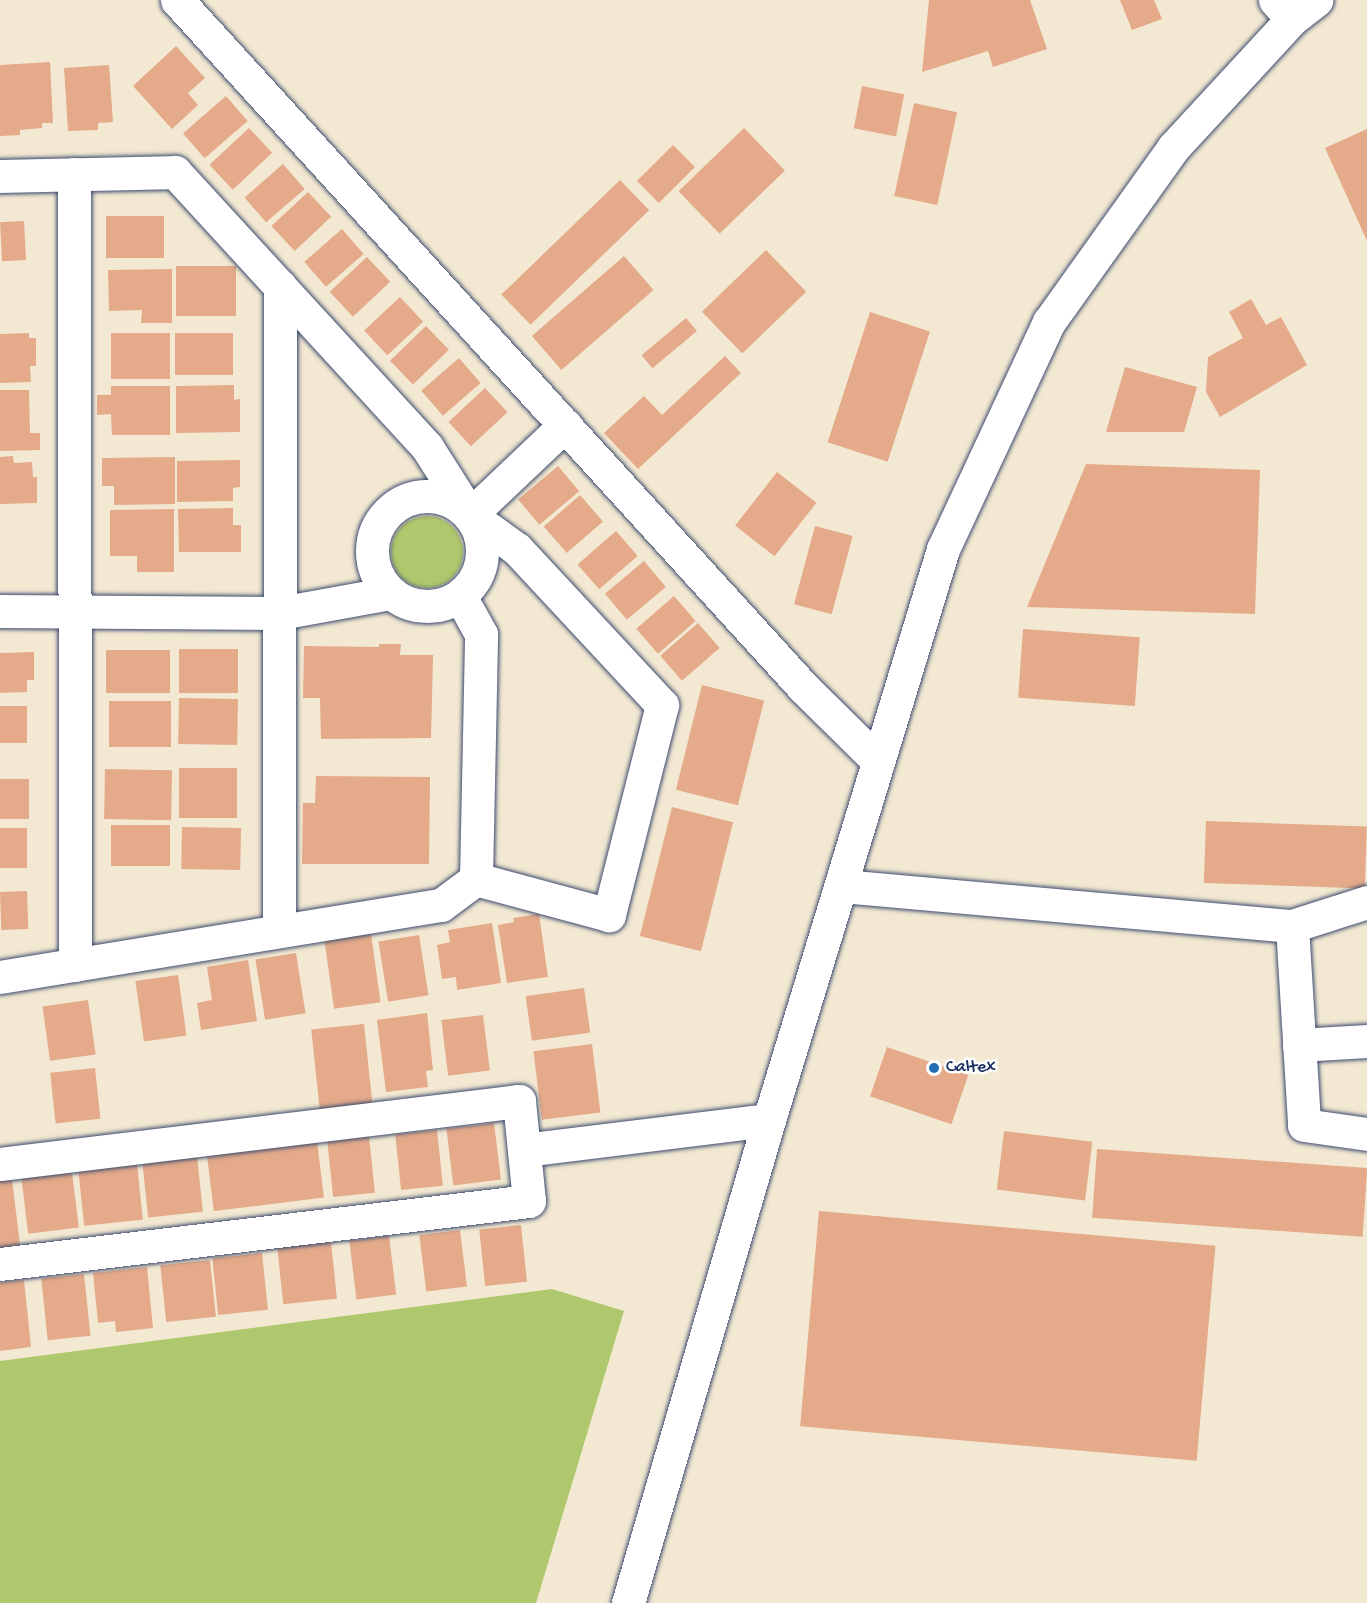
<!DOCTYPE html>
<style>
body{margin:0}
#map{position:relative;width:1367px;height:1603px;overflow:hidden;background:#f3e9d2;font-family:"Gochi Hand",sans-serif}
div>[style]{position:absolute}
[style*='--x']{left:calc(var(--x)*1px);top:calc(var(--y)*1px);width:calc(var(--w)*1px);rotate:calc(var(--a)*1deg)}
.green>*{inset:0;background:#b0c86d}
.round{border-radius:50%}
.building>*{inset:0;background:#e4aa8a;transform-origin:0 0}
.roads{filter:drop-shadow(0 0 2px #3b4b6f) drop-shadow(0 0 2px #3b4b6f)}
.minor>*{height:33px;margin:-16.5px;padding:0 16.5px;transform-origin:16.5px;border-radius:16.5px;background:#fff}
.minor>.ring{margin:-16.5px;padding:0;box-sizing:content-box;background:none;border:33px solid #fff;border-radius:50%}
.major>*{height:33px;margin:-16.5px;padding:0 16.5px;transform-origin:16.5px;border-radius:16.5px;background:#fff}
.dots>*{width:16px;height:16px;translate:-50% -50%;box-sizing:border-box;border:3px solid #fff;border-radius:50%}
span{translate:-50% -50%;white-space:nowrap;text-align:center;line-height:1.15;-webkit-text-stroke:5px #fff;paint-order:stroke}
.poi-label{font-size:18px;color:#1b2f5e}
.left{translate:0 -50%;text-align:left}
</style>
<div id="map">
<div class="green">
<div class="round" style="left:391px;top:516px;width:72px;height:72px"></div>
<div style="clip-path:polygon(552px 1289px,624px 1311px,536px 1603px,0 1603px,0 1361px)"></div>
</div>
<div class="building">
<div style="clip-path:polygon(929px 0,1030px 0,1047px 49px,993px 67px,988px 51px,922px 72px)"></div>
<div style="clip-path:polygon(1120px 0,1154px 0,1162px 19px,1132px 30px)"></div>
<div style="clip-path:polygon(176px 46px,205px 78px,188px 93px,198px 105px,172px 129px,133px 86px)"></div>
<div style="clip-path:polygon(50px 62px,53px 123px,42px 123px,42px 128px,20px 130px,20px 135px,0 136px,0 65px)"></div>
<div style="clip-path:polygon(109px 65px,113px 122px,98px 123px,98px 130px,68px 131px,64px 68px)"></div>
<div style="left:862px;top:86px;width:43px;height:43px;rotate:11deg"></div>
<div style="left:226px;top:96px;width:33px;height:57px;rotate:49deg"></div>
<div style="left:914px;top:103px;width:44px;height:95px;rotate:12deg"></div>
<div style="left:249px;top:128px;width:34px;height:54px;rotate:47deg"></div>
<div style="left:744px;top:128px;width:59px;height:91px;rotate:46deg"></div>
<div style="clip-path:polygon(1367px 129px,1367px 241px,1325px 148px)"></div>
<div style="left:673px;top:145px;width:31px;height:51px;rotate:45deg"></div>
<div style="left:283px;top:164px;width:33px;height:51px;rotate:49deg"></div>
<div style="left:620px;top:180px;width:42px;height:165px;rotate:46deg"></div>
<div style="left:308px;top:192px;width:34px;height:50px;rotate:47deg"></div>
<div style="left:164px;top:216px;width:42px;height:58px;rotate:90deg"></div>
<div style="left:24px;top:221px;width:39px;height:24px;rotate:87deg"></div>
<div style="left:342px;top:229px;width:33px;height:50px;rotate:49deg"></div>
<div style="left:766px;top:250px;width:58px;height:89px;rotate:46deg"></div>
<div style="left:624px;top:256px;width:45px;height:122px;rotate:49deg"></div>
<div style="left:367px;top:257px;width:34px;height:51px;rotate:47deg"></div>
<div style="left:236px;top:266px;width:50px;height:60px;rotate:90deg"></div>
<div style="clip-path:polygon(172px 269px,172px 323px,141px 323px,142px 310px,109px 311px,108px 270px)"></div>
<div style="left:400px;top:297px;width:34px;height:49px;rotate:47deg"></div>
<div style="clip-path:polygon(1251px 299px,1266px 325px,1281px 317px,1307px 365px,1220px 417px,1206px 392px,1208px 357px,1243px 338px,1229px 312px)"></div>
<div style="left:870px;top:312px;width:63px;height:137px;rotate:18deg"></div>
<div style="left:686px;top:318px;width:17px;height:58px;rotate:50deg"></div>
<div style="left:426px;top:326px;width:33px;height:50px;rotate:46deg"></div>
<div style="clip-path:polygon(29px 333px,29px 338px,36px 338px,36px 366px,30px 366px,31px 382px,0 383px,0 334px)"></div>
<div style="left:111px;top:333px;width:59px;height:46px"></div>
<div style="left:233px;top:333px;width:42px;height:58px;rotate:90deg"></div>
<div style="clip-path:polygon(725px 356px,741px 373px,638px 469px,604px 433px,644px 396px,662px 415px)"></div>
<div style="left:459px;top:358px;width:33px;height:50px;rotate:49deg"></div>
<div style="clip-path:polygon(1125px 367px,1197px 387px,1184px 432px,1106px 432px)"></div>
<div style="clip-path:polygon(234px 385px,234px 400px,240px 399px,240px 432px,176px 433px,176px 386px)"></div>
<div style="clip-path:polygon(111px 386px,170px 386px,170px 435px,112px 435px,111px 414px,97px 415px,97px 395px,111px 395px)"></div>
<div style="left:485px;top:388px;width:33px;height:50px;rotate:47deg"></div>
<div style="clip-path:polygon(0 390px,29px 390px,30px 433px,40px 433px,40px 450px,0 451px)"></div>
<div style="clip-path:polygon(13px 456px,14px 463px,32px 462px,33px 477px,37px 477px,37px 503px,0 504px,0 457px)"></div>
<div style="clip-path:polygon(175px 457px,175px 504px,114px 505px,114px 486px,102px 486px,102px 458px)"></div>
<div style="clip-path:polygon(240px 460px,240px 487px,233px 488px,233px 501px,177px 502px,177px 461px)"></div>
<div style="clip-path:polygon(1086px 464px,1260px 470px,1255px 614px,1027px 607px)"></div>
<div style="left:558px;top:466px;width:33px;height:52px;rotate:50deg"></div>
<div style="left:777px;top:472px;width:50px;height:68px;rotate:38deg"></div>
<div style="left:580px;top:495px;width:35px;height:48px;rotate:49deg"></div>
<div style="clip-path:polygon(233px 508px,233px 525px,241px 525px,241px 552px,179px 552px,178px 509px)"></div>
<div style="clip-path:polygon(174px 509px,174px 572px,137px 572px,137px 556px,110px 556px,110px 510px)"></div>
<div style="left:815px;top:526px;width:39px;height:81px;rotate:15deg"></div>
<div style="left:616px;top:531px;width:33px;height:51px;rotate:49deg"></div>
<div style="left:644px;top:561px;width:34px;height:51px;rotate:50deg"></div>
<div style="left:674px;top:596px;width:33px;height:50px;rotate:49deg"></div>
<div style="left:698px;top:623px;width:33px;height:50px;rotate:49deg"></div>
<div style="left:1023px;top:629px;width:117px;height:69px;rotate:4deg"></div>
<div style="clip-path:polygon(379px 644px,401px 644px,400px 655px,433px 655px,431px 738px,321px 739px,320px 698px,303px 698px,304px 646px,379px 647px)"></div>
<div style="left:179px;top:649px;width:59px;height:44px"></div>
<div style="left:106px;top:650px;width:64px;height:43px"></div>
<div style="clip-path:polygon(34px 652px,34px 680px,27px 680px,27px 692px,0 693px,0 653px)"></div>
<div style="left:702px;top:685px;width:64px;height:108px;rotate:14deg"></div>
<div style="left:179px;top:698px;width:59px;height:46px;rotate:1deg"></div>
<div style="left:109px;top:701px;width:62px;height:46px"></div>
<div style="left:0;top:706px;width:27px;height:37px"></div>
<div style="left:179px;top:768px;width:58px;height:50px"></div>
<div style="left:105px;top:769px;width:67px;height:50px;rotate:1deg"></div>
<div style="clip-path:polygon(316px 776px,430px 777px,429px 864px,302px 864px,303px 803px,315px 803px)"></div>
<div style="left:0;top:779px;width:29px;height:40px"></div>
<div style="left:672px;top:807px;width:63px;height:133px;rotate:14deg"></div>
<div style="left:1206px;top:821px;width:161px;height:62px;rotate:2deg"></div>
<div style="left:111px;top:825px;width:59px;height:41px"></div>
<div style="left:182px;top:827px;width:59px;height:42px;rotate:1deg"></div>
<div style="left:0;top:828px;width:27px;height:40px"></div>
<div style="left:27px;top:891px;width:38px;height:27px;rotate:88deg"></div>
<div style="clip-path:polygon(539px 914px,548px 977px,507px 983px,498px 925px,514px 922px,513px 918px)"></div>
<div style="clip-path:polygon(492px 923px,501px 983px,457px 990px,456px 977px,442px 979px,437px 945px,450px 942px,448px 930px)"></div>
<div style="left:371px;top:934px;width:69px;height:47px;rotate:82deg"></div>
<div style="left:419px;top:935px;width:61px;height:41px;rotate:81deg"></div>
<div style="left:296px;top:953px;width:61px;height:41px;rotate:81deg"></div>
<div style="clip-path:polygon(248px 960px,257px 1021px,201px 1030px,197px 1003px,212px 1000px,207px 967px)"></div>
<div style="left:178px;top:975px;width:61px;height:43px;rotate:82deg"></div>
<div style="left:584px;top:988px;width:45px;height:59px;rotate:82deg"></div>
<div style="left:88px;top:1000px;width:55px;height:46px;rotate:82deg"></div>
<div style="clip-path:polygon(427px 1013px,433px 1070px,426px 1071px,428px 1087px,386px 1092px,377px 1020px)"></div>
<div style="left:483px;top:1015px;width:56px;height:42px;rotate:83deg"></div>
<div style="left:364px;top:1024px;width:81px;height:53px;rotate:84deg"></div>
<div style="left:592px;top:1044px;width:69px;height:59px;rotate:83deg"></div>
<div style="left:887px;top:1047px;width:86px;height:52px;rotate:19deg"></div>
<div style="left:95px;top:1068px;width:51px;height:45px;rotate:84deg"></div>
<div style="left:494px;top:1123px;width:57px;height:48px;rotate:83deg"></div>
<div style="left:437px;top:1130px;width:56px;height:42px;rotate:84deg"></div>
<div style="left:1004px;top:1131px;width:89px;height:59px;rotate:7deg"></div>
<div style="left:369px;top:1136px;width:57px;height:42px;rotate:84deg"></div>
<div style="left:317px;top:1141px;width:57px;height:111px;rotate:83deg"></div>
<div style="left:1097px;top:1149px;width:271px;height:69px;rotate:4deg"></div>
<div style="left:197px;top:1156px;width:56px;height:55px;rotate:84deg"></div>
<div style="left:137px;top:1164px;width:56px;height:59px;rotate:84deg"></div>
<div style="left:72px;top:1172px;width:56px;height:51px;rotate:83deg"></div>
<div style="clip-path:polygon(12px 1179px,20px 1245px,0 1248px,0 1180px)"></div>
<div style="left:819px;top:1211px;width:398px;height:216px;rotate:5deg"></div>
<div style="left:521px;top:1225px;width:57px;height:42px;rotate:84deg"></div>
<div style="left:460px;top:1230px;width:57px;height:41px;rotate:83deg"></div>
<div style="left:389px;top:1236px;width:59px;height:40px;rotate:83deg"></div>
<div style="left:331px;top:1242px;width:57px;height:54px;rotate:84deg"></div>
<div style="left:262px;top:1253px;width:57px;height:50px;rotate:84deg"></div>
<div style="left:210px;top:1260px;width:57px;height:50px;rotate:84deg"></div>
<div style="clip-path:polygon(147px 1267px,153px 1328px,116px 1332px,115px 1321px,98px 1323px,93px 1273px)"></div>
<div style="left:84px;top:1274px;width:62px;height:43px;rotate:84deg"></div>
<div style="clip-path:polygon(24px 1280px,31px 1347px,0 1351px,0 1283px)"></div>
</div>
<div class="roads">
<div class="minor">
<div style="--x:177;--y:0;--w:931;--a:47.66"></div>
<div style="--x:804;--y:688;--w:103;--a:44.6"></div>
<div style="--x:1275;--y:0;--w:25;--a:48"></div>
<div style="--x:74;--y:174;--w:791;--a:89.93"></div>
<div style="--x:0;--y:176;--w:175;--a:-1.3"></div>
<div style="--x:175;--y:172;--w:373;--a:47.5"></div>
<div style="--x:427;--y:447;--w:80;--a:57.7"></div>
<div style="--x:470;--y:515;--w:58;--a:35.9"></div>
<div style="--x:517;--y:549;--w:213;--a:47.1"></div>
<div style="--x:662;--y:705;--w:217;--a:104.2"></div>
<div style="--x:609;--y:915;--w:138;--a:-164.9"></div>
<div class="ring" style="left:372px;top:496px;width:77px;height:77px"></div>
<div style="--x:470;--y:515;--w:131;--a:-43.5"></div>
<div style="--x:0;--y:611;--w:280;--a:0.4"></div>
<div style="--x:280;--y:613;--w:112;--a:-10.3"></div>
<div style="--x:842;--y:886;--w:452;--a:5.1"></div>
<div style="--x:1292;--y:926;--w:79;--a:-17.7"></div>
<div style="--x:1292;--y:926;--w:199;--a:86.5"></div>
<div style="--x:1304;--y:1125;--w:64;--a:8.1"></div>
<div style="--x:279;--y:931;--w:645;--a:-89.91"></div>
<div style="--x:0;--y:977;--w:447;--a:-9.3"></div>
<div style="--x:441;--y:905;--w:44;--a:-36.6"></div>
<div style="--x:476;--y:879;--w:245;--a:-88.8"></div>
<div style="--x:481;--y:634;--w:43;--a:-118.9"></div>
<div style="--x:1299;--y:1045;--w:68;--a:-3.4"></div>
<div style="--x:524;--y:1150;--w:247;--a:-7"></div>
<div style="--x:0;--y:1164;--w:523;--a:-6.92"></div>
<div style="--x:519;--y:1101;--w:100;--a:84.3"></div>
<div style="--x:529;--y:1201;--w:533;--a:173.21"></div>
</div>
<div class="major">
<div style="--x:628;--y:1603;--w:503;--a:-73.73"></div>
<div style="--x:769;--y:1120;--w:597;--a:-73.05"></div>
<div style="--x:943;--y:549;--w:251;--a:-65"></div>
<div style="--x:1049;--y:322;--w:214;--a:-54.5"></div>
<div style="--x:1173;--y:148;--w:176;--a:-47.3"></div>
<div style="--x:1292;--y:19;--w:31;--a:-38"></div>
</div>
</div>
<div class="dots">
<div style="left:934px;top:1068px;background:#1f6fb2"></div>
</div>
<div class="poi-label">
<span class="left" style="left:946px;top:1068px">Caltex</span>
</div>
</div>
